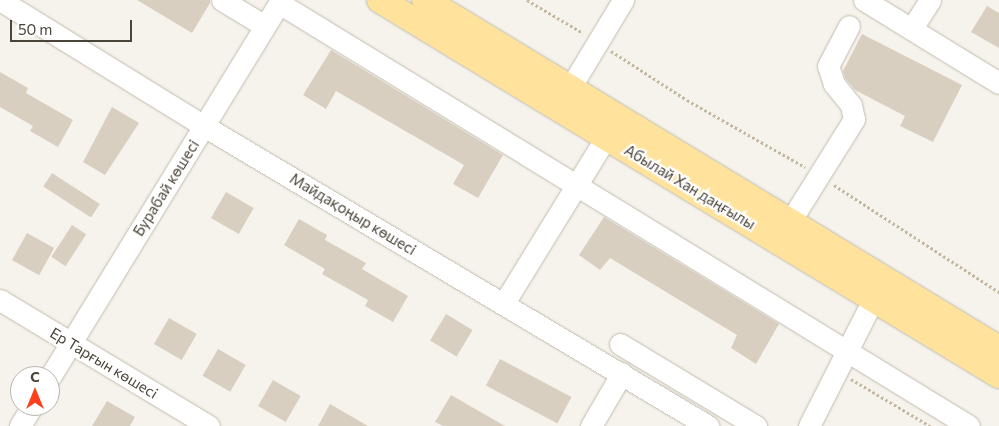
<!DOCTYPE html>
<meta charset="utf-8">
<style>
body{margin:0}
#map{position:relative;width:999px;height:426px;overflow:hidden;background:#f6f3ec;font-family:Commissioner,sans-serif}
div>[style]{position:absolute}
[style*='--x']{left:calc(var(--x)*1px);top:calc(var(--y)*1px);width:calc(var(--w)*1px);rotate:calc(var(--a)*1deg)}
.building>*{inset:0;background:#d8cfc1;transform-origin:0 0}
.path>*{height:3px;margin-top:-1.5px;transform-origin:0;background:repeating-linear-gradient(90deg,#c4b79f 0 2.5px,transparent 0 5px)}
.roads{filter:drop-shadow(0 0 1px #c2bbae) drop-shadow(0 0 1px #c2bbae)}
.minor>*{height:21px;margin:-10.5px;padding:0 10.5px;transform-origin:10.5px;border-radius:10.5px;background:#fff}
.major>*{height:26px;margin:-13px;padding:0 13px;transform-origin:13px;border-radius:13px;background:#ffe39c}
span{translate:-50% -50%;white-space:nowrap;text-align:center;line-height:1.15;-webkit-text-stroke:4.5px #fff;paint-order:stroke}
.street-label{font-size:15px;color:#4b4439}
.north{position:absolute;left:10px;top:366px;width:50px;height:50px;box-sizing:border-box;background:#fff;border:1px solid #b7b4b0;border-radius:50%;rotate:0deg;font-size:14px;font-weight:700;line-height:20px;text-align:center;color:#4b4439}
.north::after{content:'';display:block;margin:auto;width:18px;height:22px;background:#fc3f1d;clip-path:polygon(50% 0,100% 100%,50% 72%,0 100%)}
.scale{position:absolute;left:10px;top:20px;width:122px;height:22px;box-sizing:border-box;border:2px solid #4b4439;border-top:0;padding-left:6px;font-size:15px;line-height:18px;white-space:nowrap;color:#4b4439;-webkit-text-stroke:4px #fff;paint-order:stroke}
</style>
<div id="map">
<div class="building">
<div style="clip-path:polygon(137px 0,210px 0,210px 3px,192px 33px)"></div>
<div style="clip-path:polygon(987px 6px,999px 13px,999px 48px,971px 32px)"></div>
<div style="clip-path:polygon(862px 34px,962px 85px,933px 142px,900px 126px,905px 116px,855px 90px,845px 78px,843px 71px)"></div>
<div style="clip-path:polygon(331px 50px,503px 155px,478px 198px,453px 184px,464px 165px,336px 91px,326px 109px,303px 95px)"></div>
<div style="clip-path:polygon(0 72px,28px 88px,26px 93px,73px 120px,58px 147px,30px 131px,33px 126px,0 107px)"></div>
<div style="clip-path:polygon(112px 107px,139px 123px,105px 175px,83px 162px)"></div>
<div style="left:52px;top:173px;width:57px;height:16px;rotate:33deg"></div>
<div style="left:226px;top:192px;width:32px;height:30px;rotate:30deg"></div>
<div style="clip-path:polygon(604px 217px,779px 324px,756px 364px,731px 348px,737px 335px,610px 258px,600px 270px,579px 255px)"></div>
<div style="clip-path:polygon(299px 219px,327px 235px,325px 240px,366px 263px,362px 269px,408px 296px,393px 322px,365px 306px,368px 300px,322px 274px,325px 269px,284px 245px)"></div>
<div style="left:72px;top:225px;width:17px;height:38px;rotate:33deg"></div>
<div style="left:27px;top:233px;width:31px;height:31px;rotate:29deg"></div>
<div style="left:446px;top:314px;width:31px;height:31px;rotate:31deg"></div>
<div style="left:169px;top:318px;width:32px;height:30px;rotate:30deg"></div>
<div style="left:218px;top:349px;width:32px;height:31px;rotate:30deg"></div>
<div style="left:500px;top:359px;width:81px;height:30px;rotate:28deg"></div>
<div style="left:273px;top:380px;width:32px;height:30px;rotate:30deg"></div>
<div style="clip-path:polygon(451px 395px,505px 426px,443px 426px,435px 422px)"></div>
<div style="clip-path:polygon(107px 401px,135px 417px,130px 426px,92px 426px)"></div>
<div style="clip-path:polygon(330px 404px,368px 426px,318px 426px)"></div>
</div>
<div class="path">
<div style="--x:527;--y:0;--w:65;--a:30.5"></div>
<div style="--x:611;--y:51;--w:90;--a:32.8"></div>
<div style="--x:687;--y:100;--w:136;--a:29.6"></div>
<div style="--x:834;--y:185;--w:197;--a:33"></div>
<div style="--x:851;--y:379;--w:92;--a:30.7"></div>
</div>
<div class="roads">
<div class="minor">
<div style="--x:0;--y:0;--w:240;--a:31.7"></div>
<div style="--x:204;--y:126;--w:587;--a:30.76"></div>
<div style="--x:222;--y:0;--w:50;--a:31.2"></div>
<div style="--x:864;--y:0;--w:158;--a:31.6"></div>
<div style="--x:279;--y:3;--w:809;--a:31.51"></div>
<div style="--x:912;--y:28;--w:33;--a:-57"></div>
<div style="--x:570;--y:88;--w:103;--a:-58.9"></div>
<div style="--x:791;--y:220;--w:119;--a:-58"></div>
<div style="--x:854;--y:119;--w:14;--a:-102"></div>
<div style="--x:851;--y:105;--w:27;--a:-129"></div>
<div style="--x:834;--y:84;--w:19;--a:-108"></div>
<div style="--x:828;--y:66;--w:45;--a:-62.3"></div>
<div style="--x:0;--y:300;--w:244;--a:31.1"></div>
<div style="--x:504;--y:303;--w:195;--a:-58.4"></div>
<div style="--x:620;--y:344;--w:159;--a:31.1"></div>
<div style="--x:50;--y:377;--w:442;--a:-58.5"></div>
<div style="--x:20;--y:426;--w:23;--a:-59"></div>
<div style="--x:591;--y:426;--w:61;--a:-59.7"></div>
<div style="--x:809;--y:426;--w:144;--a:-63.1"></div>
</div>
<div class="major">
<div style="--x:380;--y:0;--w:724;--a:31.21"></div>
<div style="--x:425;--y:0;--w:672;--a:31.3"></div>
</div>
</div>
<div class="street-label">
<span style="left:690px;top:187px;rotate:31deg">Абылай Хан даңғылы</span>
<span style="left:166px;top:188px;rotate:-58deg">Бурабай көшесі</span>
<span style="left:353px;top:214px;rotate:31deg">Майдақоңыр көшесі</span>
<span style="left:104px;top:363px;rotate:31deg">Ер Тарғын көшесі</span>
</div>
<div class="north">С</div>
<div class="scale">50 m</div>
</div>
